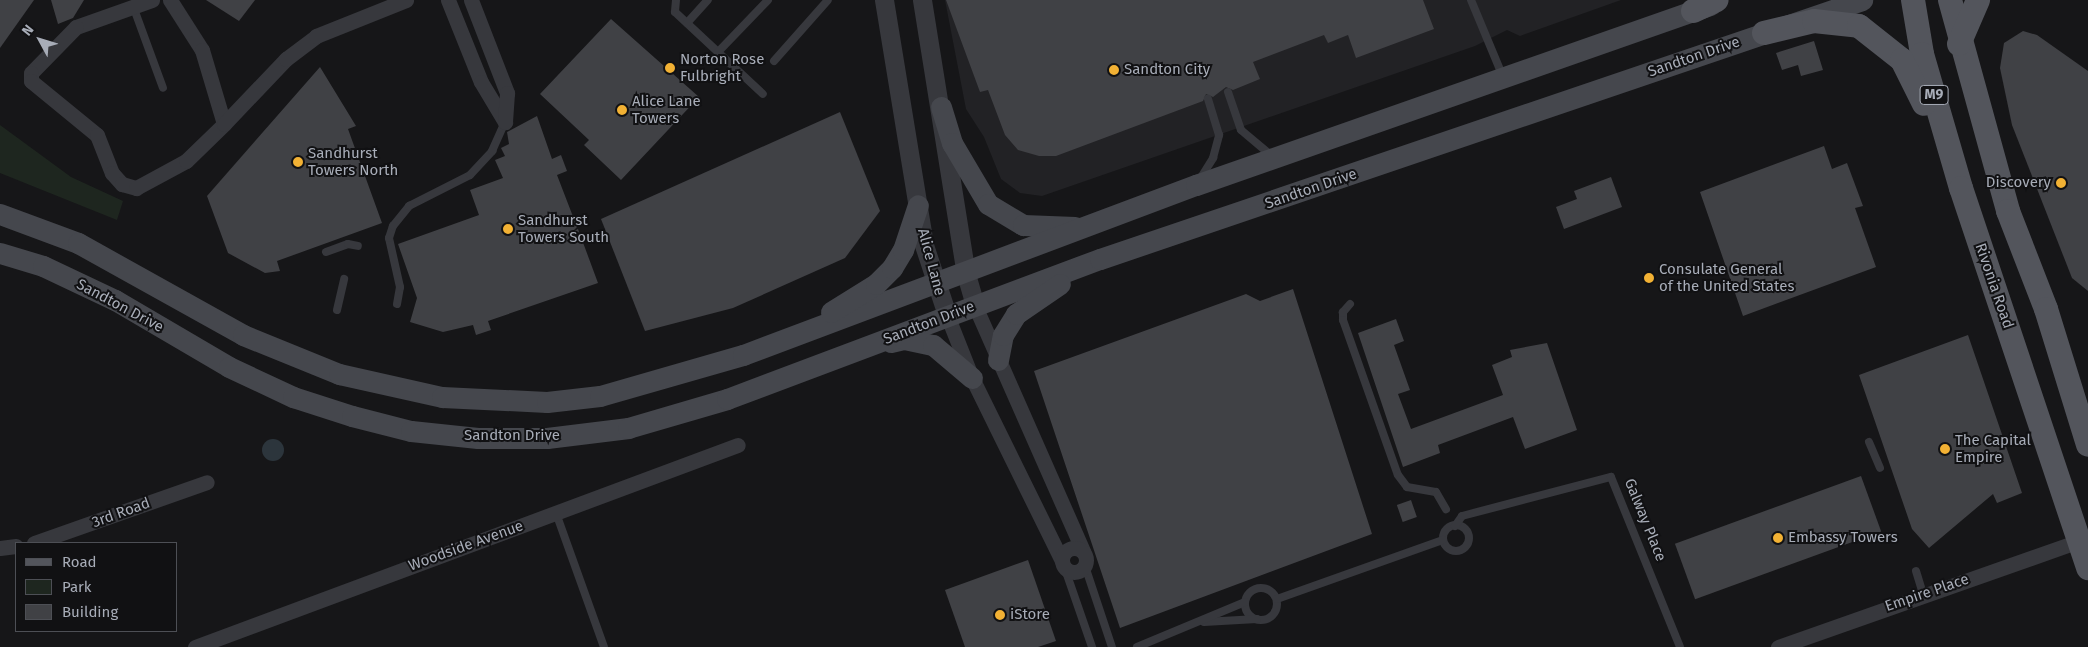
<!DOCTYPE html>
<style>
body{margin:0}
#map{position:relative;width:2088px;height:647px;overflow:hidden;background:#161618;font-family:"Fira Sans",sans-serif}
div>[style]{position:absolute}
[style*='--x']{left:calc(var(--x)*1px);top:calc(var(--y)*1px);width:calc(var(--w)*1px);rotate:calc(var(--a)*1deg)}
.built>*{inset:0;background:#222225}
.green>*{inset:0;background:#1e261f}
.water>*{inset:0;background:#2c353c}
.round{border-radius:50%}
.building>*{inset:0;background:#404145;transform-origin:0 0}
.service>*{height:8px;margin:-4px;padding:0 4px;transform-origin:4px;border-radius:4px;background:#37383d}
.service>.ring{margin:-4px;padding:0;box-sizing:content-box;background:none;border:8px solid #37383d;border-radius:50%}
.minor>*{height:15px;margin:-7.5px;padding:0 7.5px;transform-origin:7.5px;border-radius:7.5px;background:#37383d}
.minor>.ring{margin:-7.5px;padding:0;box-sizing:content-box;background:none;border:15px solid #37383d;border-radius:50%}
.tertiary>*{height:19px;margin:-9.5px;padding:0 9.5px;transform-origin:9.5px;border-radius:9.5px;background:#37383d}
.secondary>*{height:21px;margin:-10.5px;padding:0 10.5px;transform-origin:10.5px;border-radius:10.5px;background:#45474d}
.primary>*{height:24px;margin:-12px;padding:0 12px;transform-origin:12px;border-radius:12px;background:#53555c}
.dots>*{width:14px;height:14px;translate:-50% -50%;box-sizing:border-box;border:2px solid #111113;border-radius:50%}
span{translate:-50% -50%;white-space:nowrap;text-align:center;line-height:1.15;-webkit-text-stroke:4px #111113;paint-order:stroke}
.shield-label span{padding:1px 4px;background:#111113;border:1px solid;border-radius:4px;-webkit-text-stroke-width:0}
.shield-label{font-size:14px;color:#a8adb8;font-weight:700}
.street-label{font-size:15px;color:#a8adb8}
.poi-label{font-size:15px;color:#a8adb8}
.left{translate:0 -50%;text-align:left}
.right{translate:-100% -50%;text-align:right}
.legend{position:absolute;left:15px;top:542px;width:162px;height:90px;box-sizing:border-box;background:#111113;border:1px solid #4d4f55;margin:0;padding:6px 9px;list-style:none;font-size:15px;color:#a8adb8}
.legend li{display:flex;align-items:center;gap:10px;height:25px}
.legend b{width:25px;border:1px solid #4d4f55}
.north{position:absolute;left:15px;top:15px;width:50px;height:50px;-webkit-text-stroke:4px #111113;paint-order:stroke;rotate:309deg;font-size:14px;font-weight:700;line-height:20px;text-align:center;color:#a8adb8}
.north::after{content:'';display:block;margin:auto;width:18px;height:22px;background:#a8adb8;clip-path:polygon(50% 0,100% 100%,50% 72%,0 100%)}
</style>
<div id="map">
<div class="built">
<div style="clip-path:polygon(945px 0,1621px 0,1520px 36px,1507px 30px,1475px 46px,1042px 196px,1020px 193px,1001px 179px,984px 137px,966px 109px)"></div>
</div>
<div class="green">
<div style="clip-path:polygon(0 125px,71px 177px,123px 201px,117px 220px,0 173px)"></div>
</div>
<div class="water">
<div class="round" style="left:262px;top:439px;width:22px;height:22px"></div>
</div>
<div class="building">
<div style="clip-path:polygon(0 0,34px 0,0 48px)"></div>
<div style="clip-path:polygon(51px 0,84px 0,73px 18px,58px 24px)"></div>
<div style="clip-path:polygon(206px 0,255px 0,239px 21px)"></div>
<div style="clip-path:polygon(946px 0,1423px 0,1434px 29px,1356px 58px,1348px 35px,1328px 43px,1324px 35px,1253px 62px,1260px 79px,1233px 90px,1226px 87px,1213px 97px,1206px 94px,1203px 101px,1056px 156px,1039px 156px,1018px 150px,1005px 135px,988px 90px,980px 92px)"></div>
<div style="clip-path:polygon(611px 19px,699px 97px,621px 180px,584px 145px,589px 140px,540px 94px)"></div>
<div style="clip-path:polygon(2023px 31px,2037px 35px,2088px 71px,2088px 291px,2072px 278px,2012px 125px,2000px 68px,2004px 43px)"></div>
<div style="clip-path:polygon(1814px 41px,1823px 70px,1801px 76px,1798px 65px,1782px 70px,1776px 53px)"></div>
<div style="clip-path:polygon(320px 67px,356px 126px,348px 129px,382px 223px,277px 261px,280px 271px,265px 273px,228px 253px,207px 196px)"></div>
<div style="clip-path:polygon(840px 112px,880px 211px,845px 258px,733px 308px,645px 331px,601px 219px)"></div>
<div style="clip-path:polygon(537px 116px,552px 159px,561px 155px,567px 171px,557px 175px,577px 227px,572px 232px,578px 229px,598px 283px,488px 321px,491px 330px,476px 335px,473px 325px,443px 332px,410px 322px,417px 298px,398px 244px,479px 215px,470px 190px,503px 178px,495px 160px,505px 156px,501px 148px,509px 144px,507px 132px)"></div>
<div style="clip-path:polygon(1824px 146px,1832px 169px,1847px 163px,1863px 206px,1855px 208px,1876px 267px,1743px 316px,1700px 192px)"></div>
<div style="clip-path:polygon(1611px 177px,1622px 207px,1564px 229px,1556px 207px,1577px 199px,1574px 191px)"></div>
<div style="clip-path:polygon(1293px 289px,1372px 534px,1120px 628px,1034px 371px,1246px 294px,1260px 301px)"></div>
<div style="clip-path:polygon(1396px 319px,1404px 341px,1394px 345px,1410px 390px,1398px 394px,1411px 429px,1503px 395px,1492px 365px,1512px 357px,1510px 350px,1547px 343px,1577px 430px,1525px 449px,1513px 417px,1438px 445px,1440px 453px,1403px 467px,1358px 333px)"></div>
<div style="clip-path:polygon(1968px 335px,2022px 493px,1997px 503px,1993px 494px,1929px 548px,1912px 529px,1859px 375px)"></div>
<div style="left:1861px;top:476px;width:59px;height:198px;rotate:70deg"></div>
<div style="left:1411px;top:500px;width:18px;height:15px;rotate:71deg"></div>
<div style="clip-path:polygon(1028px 560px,1056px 641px,1038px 647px,965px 647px,945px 590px)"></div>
</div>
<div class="service">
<div style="--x:676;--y:0;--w:12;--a:95"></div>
<div style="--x:675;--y:12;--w:120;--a:43"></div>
<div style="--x:1471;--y:0;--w:83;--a:67.4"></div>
<div style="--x:133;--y:6;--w:87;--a:69.9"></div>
<div style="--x:687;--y:23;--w:31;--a:-48"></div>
<div style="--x:718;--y:52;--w:72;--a:-46.1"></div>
<div style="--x:774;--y:61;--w:81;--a:-48.5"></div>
<div style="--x:1228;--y:92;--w:40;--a:71.1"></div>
<div style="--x:1241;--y:130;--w:39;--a:40"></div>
<div style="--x:1200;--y:179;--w:25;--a:-58"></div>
<div style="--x:1213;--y:158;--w:24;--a:-75"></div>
<div style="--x:1219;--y:135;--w:38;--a:-107"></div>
<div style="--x:326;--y:252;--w:23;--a:-20"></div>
<div style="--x:348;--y:244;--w:10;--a:11"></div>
<div style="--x:397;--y:304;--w:17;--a:-80"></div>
<div style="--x:400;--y:287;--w:50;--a:-102.7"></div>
<div style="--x:389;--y:238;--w:13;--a:-72"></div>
<div style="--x:393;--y:226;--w:26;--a:-51"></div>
<div style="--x:409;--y:206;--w:68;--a:-26.9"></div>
<div style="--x:470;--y:175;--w:33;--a:-47"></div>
<div style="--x:492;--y:151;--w:32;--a:-66"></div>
<div style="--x:1350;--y:304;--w:11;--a:131"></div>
<div style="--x:1343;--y:312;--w:8;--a:90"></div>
<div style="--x:1343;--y:320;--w:164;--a:70.5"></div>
<div style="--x:1398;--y:475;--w:15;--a:53"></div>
<div style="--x:1407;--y:487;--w:29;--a:10"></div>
<div style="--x:1436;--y:492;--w:20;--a:60"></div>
<div style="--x:337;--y:310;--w:32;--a:-77"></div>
<div style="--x:1869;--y:442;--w:28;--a:67"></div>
<div style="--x:556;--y:513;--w:142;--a:70.3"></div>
<div class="ring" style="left:1443px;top:525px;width:18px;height:18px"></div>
<div style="--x:1455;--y:526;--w:12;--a:-55"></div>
<div style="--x:1462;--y:516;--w:154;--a:-14.7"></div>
<div style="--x:1611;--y:477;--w:183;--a:67.9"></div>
<div style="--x:1085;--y:566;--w:85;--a:71.6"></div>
<div style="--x:1065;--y:569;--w:83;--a:70.9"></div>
<div style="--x:1916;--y:571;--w:24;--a:73"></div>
<div class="ring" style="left:1245px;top:588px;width:24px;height:24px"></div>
<div style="--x:1277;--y:599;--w:176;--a:-19.6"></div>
<div style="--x:1204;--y:622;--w:53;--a:-3.2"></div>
<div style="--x:1137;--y:647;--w:117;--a:-22.6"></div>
</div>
<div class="minor">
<div style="--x:152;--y:0;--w:81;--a:160.4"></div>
<div style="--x:76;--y:27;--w:64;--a:134.4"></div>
<div style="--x:31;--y:73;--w:8;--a:90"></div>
<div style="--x:31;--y:81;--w:85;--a:39.3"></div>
<div style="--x:97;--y:135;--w:41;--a:68.5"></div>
<div style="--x:112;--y:173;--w:15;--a:48"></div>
<div style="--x:122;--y:184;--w:15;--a:16"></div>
<div style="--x:136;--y:188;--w:57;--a:-28.4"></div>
<div style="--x:186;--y:161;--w:53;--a:-44.2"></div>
<div style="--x:170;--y:0;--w:59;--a:57.4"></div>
<div style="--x:202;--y:50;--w:77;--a:73.4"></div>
<div style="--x:224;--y:124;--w:90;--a:-46.4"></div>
<div style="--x:286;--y:59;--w:38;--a:-37"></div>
<div style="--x:316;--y:36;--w:97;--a:-21.8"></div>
<div style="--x:448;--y:0;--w:88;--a:68.1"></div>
<div style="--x:481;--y:82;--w:47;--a:59"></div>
<div style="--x:471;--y:0;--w:100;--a:68.8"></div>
<div style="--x:507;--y:93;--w:29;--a:94"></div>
<div style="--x:975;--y:306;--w:268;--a:66.2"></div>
<div style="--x:947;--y:315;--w:68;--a:68.4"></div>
<div style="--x:972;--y:378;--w:204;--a:63.8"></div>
<div style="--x:34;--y:543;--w:183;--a:-19.4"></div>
<div class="ring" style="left:1062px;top:548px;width:9px;height:9px"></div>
<div style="--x:0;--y:548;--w:16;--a:-7"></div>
<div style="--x:195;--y:647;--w:579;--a:-20.41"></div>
<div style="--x:1778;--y:647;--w:325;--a:-19.4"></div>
</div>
<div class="tertiary">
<div style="--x:884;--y:0;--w:248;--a:80.7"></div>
<div style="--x:924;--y:245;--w:74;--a:71.8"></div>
<div style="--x:922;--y:0;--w:278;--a:80.9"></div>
<div style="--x:966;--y:274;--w:33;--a:74"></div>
</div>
<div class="secondary">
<div style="--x:941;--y:107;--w:38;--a:73"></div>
<div style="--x:952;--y:143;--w:71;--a:59.5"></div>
<div style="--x:988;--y:204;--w:41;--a:31"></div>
<div style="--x:1023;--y:225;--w:52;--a:2.2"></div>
<div style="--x:0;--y:214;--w:83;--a:20.4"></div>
<div style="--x:78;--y:243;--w:189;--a:29.1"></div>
<div style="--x:243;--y:335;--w:104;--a:22.1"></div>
<div style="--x:339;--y:374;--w:106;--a:12.6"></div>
<div style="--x:442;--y:397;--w:105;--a:2.7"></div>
<div style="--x:547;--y:402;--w:53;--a:-6.5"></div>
<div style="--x:600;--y:396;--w:149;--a:-16"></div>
<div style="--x:743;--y:355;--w:484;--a:-20.6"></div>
<div style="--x:1196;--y:185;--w:545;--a:-19.3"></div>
<div style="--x:0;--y:253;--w:45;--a:16.8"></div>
<div style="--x:43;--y:266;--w:80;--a:25.3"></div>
<div style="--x:115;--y:300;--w:132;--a:30.4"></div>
<div style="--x:229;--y:367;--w:71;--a:25.1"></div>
<div style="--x:293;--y:397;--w:62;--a:17.9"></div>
<div style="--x:352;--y:416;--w:61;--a:14.3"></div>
<div style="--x:411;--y:431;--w:67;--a:6"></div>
<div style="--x:478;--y:438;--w:69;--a:0"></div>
<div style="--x:547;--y:438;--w:82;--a:-7"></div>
<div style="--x:628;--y:428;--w:103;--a:-16.3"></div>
<div style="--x:727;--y:399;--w:398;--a:-20.6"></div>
<div style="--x:1100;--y:259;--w:805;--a:-18.77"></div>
<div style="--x:831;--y:312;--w:53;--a:-31.9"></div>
<div style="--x:876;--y:284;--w:23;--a:-45"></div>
<div style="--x:892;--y:268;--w:21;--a:-59"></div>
<div style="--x:903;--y:250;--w:47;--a:-71.6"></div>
<div style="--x:891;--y:342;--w:13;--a:-13"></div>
<div style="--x:904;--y:339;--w:30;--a:12"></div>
<div style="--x:933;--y:345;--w:51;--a:40.2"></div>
<div style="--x:998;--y:360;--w:25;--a:-79"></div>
<div style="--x:1003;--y:335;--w:25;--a:-58"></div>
<div style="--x:1016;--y:314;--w:53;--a:-34.3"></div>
</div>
<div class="primary">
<div style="--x:1913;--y:0;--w:55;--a:80.5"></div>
<div style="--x:1922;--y:54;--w:140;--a:73.8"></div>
<div style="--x:1961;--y:188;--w:401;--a:71.5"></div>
<div style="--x:1950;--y:0;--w:219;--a:74.6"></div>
<div style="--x:2008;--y:211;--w:105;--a:68.8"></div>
<div style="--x:2046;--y:309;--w:142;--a:72.8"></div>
<div style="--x:1693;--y:11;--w:26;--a:-25"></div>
<div style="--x:1764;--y:33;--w:51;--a:-13.5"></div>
<div style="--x:1814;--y:21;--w:45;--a:6.3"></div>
<div style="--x:1859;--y:26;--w:55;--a:38.3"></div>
<div style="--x:1902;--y:60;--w:49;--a:63.4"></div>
<div style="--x:1959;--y:44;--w:48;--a:-66.6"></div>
</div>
<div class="dots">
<div style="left:670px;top:68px;background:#f2b134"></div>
<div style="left:1114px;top:70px;background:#f2b134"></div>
<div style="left:622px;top:110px;background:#f2b134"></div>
<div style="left:298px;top:162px;background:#f2b134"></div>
<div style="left:2061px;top:183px;background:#f2b134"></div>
<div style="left:508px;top:229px;background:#f2b134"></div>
<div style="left:1649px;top:278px;background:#f2b134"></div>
<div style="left:1945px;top:449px;background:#f2b134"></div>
<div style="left:1778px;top:538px;background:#f2b134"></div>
<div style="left:1000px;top:615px;background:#f2b134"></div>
</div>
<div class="shield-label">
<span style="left:1934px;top:95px">M9</span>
</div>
<div class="street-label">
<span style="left:1694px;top:57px;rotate:-19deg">Sandton Drive</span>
<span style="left:1311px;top:189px;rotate:-19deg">Sandton Drive</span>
<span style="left:931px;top:262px;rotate:75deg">Alice Lane</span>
<span style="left:1994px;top:286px;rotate:71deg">Rivonia Road</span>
<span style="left:120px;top:306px;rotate:28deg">Sandton Drive</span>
<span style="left:929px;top:323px;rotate:-21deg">Sandton Drive</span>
<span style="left:512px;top:436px">Sandton Drive</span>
<span style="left:121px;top:513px;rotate:-20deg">3rd Road</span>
<span style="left:1645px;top:520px;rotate:68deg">Galway Place</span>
<span style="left:466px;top:546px;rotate:-20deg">Woodside Avenue</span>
<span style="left:1927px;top:593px;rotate:-19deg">Empire Place</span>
</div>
<div class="poi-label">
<span class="left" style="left:680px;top:68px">Norton Rose<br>Fulbright</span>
<span class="left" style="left:1124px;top:70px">Sandton City</span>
<span class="left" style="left:632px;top:110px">Alice Lane<br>Towers</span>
<span class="left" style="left:308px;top:162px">Sandhurst<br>Towers North</span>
<span class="right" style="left:2051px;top:183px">Discovery</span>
<span class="left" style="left:518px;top:229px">Sandhurst<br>Towers South</span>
<span class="left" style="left:1659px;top:278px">Consulate General<br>of the United States</span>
<span class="left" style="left:1955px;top:449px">The Capital<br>Empire</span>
<span class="left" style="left:1788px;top:538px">Embassy Towers</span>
<span class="left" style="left:1010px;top:615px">iStore</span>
</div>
<ul class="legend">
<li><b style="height:6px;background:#53555c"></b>Road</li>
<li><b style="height:14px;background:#1e261f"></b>Park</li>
<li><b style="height:14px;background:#404145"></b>Building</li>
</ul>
<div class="north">N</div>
</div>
